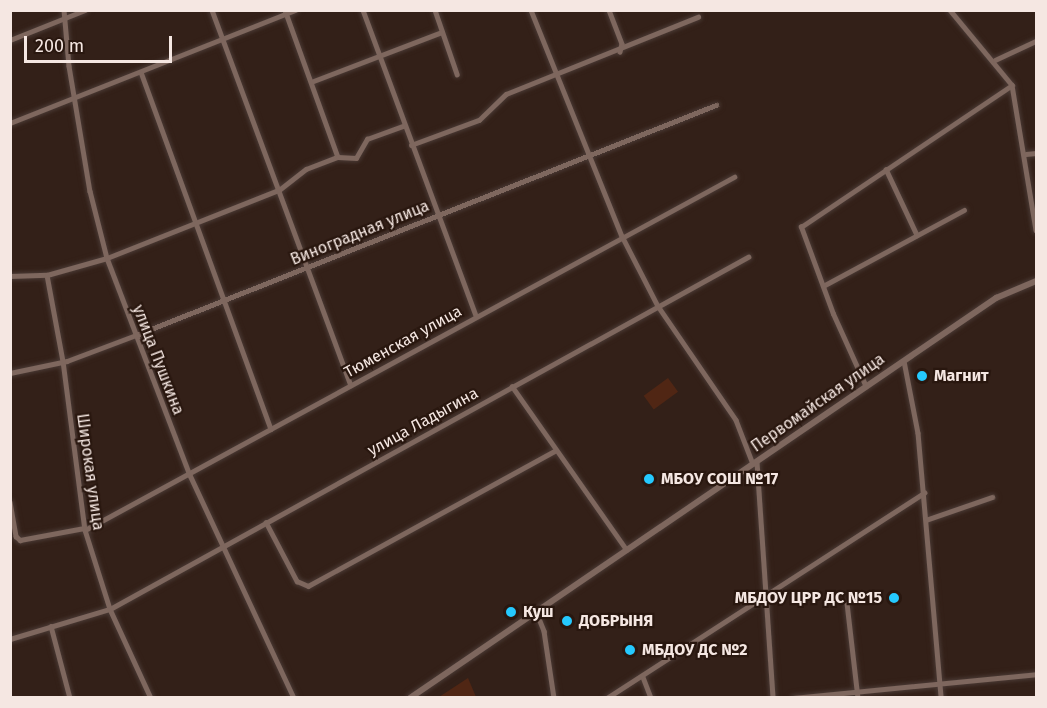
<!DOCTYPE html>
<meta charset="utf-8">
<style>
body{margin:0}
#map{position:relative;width:1047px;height:708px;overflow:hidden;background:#332018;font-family:"Fira Sans",sans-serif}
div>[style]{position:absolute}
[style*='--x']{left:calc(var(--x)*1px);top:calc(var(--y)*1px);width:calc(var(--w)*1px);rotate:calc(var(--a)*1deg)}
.green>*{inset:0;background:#502614;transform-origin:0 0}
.roads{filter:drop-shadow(0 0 2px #4a3a35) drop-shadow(0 0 2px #4a3a35)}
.minor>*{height:4.5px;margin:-2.25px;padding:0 2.25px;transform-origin:2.25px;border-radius:2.25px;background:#7e675e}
.tertiary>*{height:6px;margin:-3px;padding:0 3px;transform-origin:3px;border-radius:3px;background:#7e675e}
.dots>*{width:16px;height:16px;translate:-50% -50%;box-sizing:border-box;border:3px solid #29170f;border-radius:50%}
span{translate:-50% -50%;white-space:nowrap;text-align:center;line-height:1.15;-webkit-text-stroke:4.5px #29170f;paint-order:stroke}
.street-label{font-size:16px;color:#f5e7e2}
.poi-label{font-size:16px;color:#f5e7e2;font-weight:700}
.left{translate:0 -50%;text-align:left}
.right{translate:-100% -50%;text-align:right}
.frame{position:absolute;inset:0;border:12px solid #f5e7e2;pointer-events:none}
.scale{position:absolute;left:24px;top:36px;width:148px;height:27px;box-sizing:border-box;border:3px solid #f5e7e2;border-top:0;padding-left:8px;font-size:18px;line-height:21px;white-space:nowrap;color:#f5e7e2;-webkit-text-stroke:4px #29170f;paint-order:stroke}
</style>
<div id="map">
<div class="green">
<div style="left:668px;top:378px;width:17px;height:30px;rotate:54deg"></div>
<div style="clip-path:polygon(468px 678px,476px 697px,439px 697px)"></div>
</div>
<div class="roads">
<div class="minor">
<div style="--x:64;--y:10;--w:56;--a:84.9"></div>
<div style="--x:69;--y:66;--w:127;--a:80.5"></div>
<div style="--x:90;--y:191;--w:69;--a:75.8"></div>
<div style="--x:107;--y:258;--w:232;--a:69.1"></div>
<div style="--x:190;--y:475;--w:246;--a:65"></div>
<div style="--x:212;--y:10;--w:400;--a:69.7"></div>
<div style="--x:285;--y:10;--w:156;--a:70.2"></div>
<div style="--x:363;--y:10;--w:326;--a:69.7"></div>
<div style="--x:435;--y:10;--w:68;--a:71"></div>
<div style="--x:531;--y:10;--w:244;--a:68.1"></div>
<div style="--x:622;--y:236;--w:79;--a:62.8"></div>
<div style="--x:658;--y:306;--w:138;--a:55.6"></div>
<div style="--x:736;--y:420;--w:47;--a:68.9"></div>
<div style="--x:609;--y:10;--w:36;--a:69"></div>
<div style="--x:622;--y:44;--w:8;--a:104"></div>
<div style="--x:950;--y:10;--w:97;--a:50.4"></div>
<div style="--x:1012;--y:85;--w:147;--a:80.6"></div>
<div style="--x:10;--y:40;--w:81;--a:-21.8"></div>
<div style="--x:995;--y:60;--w:45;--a:-24.9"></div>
<div style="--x:141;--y:72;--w:380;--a:70"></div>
<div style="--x:311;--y:82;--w:140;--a:-20.9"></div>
<div style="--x:10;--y:123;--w:307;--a:-21.6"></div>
<div style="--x:411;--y:145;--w:72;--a:-20.2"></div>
<div style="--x:479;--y:120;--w:37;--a:-44"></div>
<div style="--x:506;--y:94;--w:207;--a:-21.9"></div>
<div style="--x:1026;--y:154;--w:10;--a:-6"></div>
<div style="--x:886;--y:169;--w:73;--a:64.8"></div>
<div style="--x:47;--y:275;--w:87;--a:79.5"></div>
<div style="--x:63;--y:361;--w:170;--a:82.6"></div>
<div style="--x:85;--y:530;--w:83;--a:72.4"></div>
<div style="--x:110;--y:609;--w:98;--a:65.3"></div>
<div style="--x:10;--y:276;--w:37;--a:-2"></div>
<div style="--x:47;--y:275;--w:62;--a:-15.8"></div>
<div style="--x:107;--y:258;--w:185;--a:-21.6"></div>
<div style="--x:279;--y:190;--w:34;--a:-38"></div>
<div style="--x:306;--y:169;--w:34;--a:-21"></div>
<div style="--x:338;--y:157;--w:18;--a:3"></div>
<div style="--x:356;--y:158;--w:22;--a:-60"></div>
<div style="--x:367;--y:139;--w:38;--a:-20"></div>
<div style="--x:823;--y:286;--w:160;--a:-28.3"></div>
<div style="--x:904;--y:361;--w:73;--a:79"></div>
<div style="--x:918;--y:433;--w:266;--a:85"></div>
<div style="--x:10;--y:373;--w:58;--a:-11.9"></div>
<div style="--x:67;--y:361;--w:74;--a:-20.6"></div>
<div style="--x:136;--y:335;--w:624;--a:-21.63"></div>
<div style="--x:512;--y:386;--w:200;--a:55"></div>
<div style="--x:866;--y:387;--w:80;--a:-114.3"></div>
<div style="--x:833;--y:314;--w:93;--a:-110.2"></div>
<div style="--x:801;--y:227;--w:254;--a:-33.9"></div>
<div style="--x:757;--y:462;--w:237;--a:86.1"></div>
<div style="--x:10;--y:502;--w:35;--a:80"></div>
<div style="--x:16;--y:536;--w:6;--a:45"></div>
<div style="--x:20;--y:540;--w:65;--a:-10.6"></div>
<div style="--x:926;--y:520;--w:70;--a:-19.2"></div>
<div style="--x:266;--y:522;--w:67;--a:62.3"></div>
<div style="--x:297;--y:581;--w:12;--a:24"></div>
<div style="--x:308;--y:586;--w:281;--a:-28.7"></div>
<div style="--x:85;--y:530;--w:739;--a:-28.54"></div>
<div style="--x:847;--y:603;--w:96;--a:83.4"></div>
<div style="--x:536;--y:611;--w:22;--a:68"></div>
<div style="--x:544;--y:631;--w:68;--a:81.5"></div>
<div style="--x:51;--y:626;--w:74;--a:75.2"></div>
<div style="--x:10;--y:639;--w:104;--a:-16.7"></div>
<div style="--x:110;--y:609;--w:729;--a:-28.89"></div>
<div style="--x:643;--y:677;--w:22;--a:69"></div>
<div style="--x:607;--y:698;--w:378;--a:-32.9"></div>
<div style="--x:793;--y:698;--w:244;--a:-5.6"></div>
</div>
<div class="tertiary">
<div style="--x:410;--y:698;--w:710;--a:-34.32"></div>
<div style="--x:996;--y:298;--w:43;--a:-23"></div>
</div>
</div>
<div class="dots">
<div style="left:922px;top:376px;background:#25c9fe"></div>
<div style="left:649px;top:479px;background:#25c9fe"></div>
<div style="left:894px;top:598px;background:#25c9fe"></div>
<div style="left:511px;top:612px;background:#25c9fe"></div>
<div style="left:567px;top:621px;background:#25c9fe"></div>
<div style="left:630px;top:650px;background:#25c9fe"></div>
</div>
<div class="street-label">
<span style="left:360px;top:233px;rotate:-22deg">Виноградная улица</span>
<span style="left:403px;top:342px;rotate:-29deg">Тюменская улица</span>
<span style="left:158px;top:360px;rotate:69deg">улица Пушкина</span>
<span style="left:818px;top:403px;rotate:-35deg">Первомайская улица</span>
<span style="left:423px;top:422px;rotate:-29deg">улица Ладыгина</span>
<span style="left:90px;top:472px;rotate:82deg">Широкая улица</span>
</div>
<div class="poi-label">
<span class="left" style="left:934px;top:376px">Магнит</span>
<span class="left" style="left:661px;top:479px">МБОУ СОШ №17</span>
<span class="right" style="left:882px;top:598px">МБДОУ ЦРР ДС №15</span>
<span class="left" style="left:523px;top:612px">Куш</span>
<span class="left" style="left:579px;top:621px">ДОБРЫНЯ</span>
<span class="left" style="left:642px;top:650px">МБДОУ ДС №2</span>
</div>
<div class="frame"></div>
<div class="scale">200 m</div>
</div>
